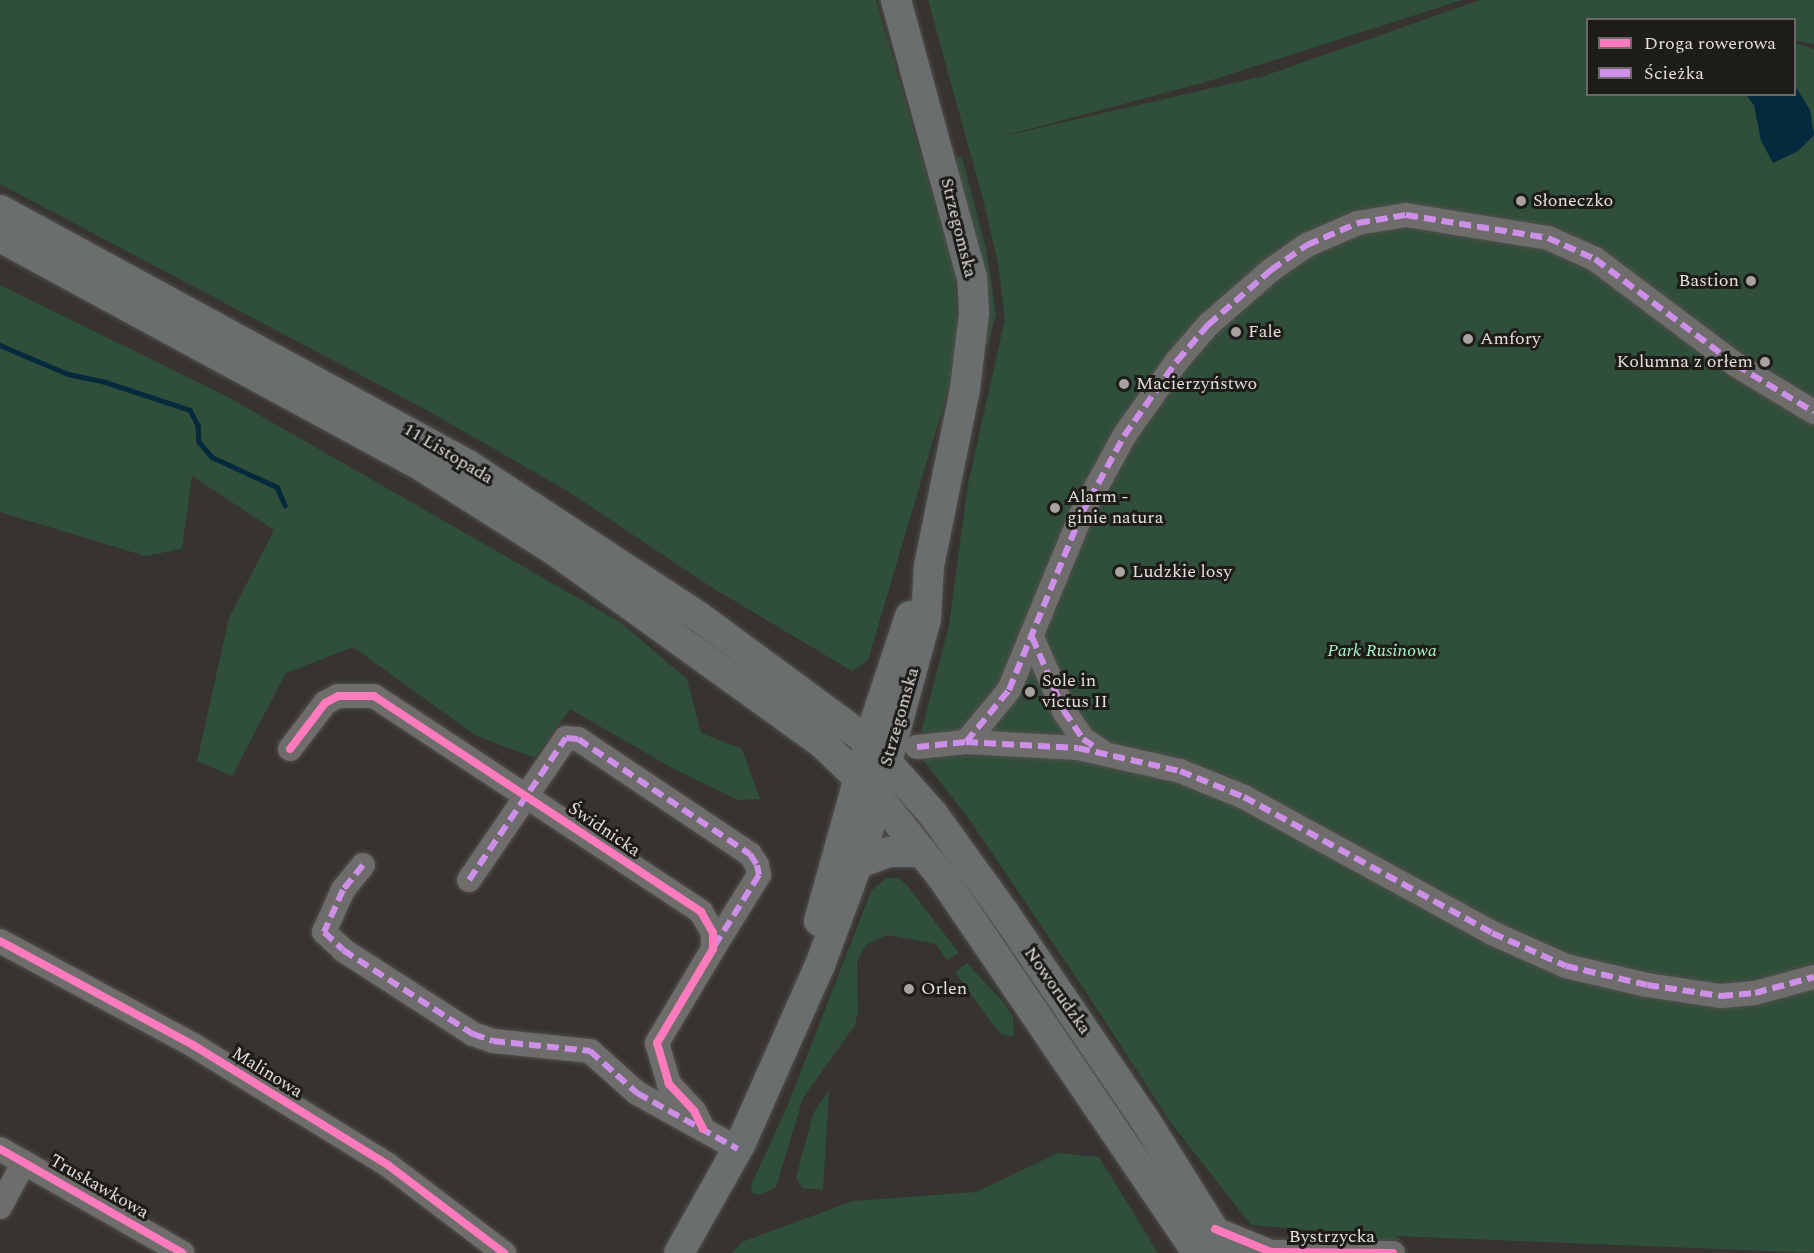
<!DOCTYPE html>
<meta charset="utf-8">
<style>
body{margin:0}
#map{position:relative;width:1814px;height:1253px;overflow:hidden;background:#363330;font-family:Spectral,serif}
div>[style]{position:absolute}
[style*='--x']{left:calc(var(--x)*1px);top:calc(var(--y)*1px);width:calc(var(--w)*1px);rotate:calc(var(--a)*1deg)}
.green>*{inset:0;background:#2f4f3a}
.water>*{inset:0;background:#052a3d}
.stream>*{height:4.5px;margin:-2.25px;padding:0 2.25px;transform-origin:2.25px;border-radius:2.25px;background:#052a3d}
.roads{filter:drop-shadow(0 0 2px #514f4c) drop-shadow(0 0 2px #514f4c)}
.minor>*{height:24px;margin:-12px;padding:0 12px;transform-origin:12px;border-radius:12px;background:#6e6d6b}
.major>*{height:30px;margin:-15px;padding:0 15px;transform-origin:15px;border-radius:15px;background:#6a6e6f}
.quiet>*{height:6px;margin-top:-3px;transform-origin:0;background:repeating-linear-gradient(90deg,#ce8fe9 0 12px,transparent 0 18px)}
.cycleway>*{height:8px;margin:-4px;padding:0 4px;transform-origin:4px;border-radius:4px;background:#fd7abc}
.dots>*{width:16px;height:16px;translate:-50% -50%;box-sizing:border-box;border:3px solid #1e1c19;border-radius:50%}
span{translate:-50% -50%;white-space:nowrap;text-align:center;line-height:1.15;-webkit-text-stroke:6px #1e1c19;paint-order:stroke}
.poi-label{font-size:18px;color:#e2dfdc}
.left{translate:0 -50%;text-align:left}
.right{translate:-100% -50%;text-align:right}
.street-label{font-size:18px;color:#e2dfdc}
.park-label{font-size:18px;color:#a6f4c3;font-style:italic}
.legend{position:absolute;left:1586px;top:18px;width:210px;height:78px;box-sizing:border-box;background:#1e1c19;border:2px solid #6c6a67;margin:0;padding:8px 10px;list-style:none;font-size:18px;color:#e2dfdc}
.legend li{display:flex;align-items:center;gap:12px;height:30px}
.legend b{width:30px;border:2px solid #6c6a67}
</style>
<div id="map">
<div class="green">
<div style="clip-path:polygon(0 0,876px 0,955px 274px,959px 353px,868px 660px,852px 671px,711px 587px,569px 492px,421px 407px,0 184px)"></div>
<div style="clip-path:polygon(928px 0,1462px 0,1206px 82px,995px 138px,1264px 76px,1480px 0,1814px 0,1814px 44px,1795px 41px,1794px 20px,1588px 20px,1588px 94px,1794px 94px,1795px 43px,1814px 49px,1814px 1253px,1395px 1236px,1401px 1240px,1346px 1241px,1350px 1236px,1370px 1235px,1251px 1225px,1171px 1123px,1084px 989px,969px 819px,920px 756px,922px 729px,949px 625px,968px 484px,1005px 319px,998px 264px,984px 203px)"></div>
<div style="clip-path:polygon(958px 157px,962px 157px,986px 248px,996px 314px,988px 346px,980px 340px,955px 161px)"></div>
<div style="clip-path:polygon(0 285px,228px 397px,620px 622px,687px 679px,701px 733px,742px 749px,760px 799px,738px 800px,672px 768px,570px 709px,535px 758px,475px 735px,353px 647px,286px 673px,232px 776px,197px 761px,229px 618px,274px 530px,192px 476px,182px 549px,145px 556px,0 512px)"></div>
<div style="clip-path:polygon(886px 878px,899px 878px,907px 885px,959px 953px,947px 960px,936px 944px,887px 935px,866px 945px,857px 961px,858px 1012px,855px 1025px,803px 1098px,776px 1187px,760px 1195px,752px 1193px,751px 1185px,787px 1107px,871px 891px)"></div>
<div style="clip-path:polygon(967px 963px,1004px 1003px,1013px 1017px,1014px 1037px,1002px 1035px,996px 1029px,955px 972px)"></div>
<div style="clip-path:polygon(829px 1090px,823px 1190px,803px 1188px,796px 1179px,802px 1154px,814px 1112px)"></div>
<div style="clip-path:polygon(1058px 1153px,1099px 1157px,1158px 1253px,732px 1253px,742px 1242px,853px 1201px,976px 1192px)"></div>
</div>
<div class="water">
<div style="clip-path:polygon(1795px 86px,1810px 110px,1814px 135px,1798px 151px,1773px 163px,1761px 141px,1754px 105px,1746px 95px,1794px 94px)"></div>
</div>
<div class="stream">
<div style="--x:0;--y:345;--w:74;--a:23.1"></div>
<div style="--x:68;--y:374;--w:38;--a:12"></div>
<div style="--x:105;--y:382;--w:89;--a:18.2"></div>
<div style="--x:190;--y:410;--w:17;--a:62"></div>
<div style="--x:198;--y:425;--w:17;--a:87"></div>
<div style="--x:199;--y:442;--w:20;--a:49"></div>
<div style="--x:212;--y:457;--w:72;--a:24.8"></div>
<div style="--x:277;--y:487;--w:20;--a:66"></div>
</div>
<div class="roads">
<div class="minor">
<div style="--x:1032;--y:637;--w:81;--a:66.6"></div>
<div style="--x:1064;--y:711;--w:34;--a:56"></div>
<div style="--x:1083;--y:739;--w:22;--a:34"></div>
<div style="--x:966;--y:742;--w:67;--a:-50.4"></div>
<div style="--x:1009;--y:690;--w:189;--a:-67.6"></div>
<div style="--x:1081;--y:515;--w:90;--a:-61.4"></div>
<div style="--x:1124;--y:436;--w:92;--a:-54.8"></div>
<div style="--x:1177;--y:361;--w:48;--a:-49.3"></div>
<div style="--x:1208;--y:325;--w:84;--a:-41.1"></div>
<div style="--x:1271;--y:270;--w:44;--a:-34.8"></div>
<div style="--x:1307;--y:245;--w:56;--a:-23.3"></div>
<div style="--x:1358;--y:223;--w:49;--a:-9.5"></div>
<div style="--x:1406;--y:215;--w:144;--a:9.2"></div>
<div style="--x:1548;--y:238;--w:51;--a:24.1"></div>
<div style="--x:1595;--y:259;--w:176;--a:36.9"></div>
<div style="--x:1736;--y:365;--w:91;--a:31.1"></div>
<div style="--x:917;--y:747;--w:49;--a:-5.8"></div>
<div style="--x:966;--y:742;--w:112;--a:3.1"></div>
<div style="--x:1078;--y:748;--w:105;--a:12.7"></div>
<div style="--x:1180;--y:771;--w:69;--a:22.1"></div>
<div style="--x:1244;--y:797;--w:283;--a:28.7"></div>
<div style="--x:1492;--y:933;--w:81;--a:24"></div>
<div style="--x:1566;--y:966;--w:83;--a:13.2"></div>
<div style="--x:1647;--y:985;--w:75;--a:8.5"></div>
<div style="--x:1721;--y:996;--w:34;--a:-5"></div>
<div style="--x:1755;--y:993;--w:61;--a:-15.2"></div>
<div style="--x:290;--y:749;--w:58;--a:-52.7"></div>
<div style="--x:325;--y:703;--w:15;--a:-28"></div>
<div style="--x:338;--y:696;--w:36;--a:0"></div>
<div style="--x:374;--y:696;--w:392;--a:33.4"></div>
<div style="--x:701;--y:912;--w:24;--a:60"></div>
<div style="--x:713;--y:933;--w:16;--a:90"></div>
<div style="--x:713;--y:949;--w:109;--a:120.8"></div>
<div style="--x:657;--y:1043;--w:43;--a:73.7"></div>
<div style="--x:669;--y:1084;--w:37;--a:47"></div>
<div style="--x:694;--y:1111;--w:20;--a:63"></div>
<div style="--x:363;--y:865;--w:32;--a:129"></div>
<div style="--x:343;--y:890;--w:46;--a:114.3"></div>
<div style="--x:324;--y:932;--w:26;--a:43"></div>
<div style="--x:343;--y:950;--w:155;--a:32.9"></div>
<div style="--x:473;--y:1034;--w:21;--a:19"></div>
<div style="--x:493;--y:1041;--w:98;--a:5.9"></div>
<div style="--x:590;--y:1051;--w:63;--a:41.8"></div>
<div style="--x:637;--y:1093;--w:115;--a:29"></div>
<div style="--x:469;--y:880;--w:172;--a:-55.7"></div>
<div style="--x:566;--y:738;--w:12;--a:5"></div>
<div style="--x:578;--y:739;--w:207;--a:33.8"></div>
<div style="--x:750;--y:854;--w:13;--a:58"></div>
<div style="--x:757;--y:865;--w:10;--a:79"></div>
<div style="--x:759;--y:875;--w:87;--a:121.9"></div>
<div style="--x:0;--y:941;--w:219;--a:28.3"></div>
<div style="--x:193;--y:1045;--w:229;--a:31.6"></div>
<div style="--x:388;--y:1165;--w:146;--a:37.2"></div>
<div style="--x:0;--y:1149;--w:210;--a:29.7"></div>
<div style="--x:0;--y:1207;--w:51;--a:-61.9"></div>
<div style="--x:1215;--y:1229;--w:61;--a:22.3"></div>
<div style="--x:1271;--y:1252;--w:122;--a:0.5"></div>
</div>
<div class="major">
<div style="--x:0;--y:210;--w:533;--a:28.58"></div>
<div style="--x:468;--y:465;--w:275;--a:33.3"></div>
<div style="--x:698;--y:616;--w:212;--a:36.4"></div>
<div style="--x:869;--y:742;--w:96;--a:48.4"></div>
<div style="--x:933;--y:814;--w:123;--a:54.2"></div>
<div style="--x:1005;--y:914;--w:249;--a:55.8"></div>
<div style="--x:1145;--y:1120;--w:157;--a:58"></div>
<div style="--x:0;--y:237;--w:481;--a:28.5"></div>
<div style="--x:423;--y:467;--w:159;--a:32.4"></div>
<div style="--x:557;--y:552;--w:328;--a:35.8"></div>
<div style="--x:823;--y:744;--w:75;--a:43.9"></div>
<div style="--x:877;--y:796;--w:104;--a:51.3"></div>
<div style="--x:942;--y:877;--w:455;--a:55.8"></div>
<div style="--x:859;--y:863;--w:33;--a:-20"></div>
<div style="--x:890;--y:852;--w:32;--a:0"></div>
<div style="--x:819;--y:921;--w:197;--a:-74.4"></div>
<div style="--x:872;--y:731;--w:121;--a:-71.7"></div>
<div style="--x:679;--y:1253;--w:126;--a:-60.6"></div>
<div style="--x:741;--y:1143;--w:195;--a:-66.1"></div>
<div style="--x:820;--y:965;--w:124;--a:-69.7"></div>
<div style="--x:863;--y:849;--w:238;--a:-74.7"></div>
<div style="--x:926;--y:619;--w:53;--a:-86.8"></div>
<div style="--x:929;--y:566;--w:181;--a:-78.5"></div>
<div style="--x:965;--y:389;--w:77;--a:-83.2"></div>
<div style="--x:974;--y:313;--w:35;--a:-93"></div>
<div style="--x:972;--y:278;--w:288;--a:-105.3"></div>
</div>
</div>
<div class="quiet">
<div style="--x:1032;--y:637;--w:81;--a:66.6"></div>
<div style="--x:1064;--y:711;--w:34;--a:56"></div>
<div style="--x:1083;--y:739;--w:18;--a:34"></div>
<div style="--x:966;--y:742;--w:67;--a:-50.4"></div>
<div style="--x:1009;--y:690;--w:189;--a:-67.6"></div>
<div style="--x:1081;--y:515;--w:90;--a:-61.4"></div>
<div style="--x:1124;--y:436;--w:92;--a:-54.8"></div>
<div style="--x:1177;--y:361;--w:48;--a:-49.3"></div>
<div style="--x:1208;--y:325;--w:84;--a:-41.1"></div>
<div style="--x:1271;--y:270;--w:44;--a:-34.8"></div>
<div style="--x:1307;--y:245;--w:56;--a:-23.3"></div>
<div style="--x:1358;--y:223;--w:49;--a:-9.5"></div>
<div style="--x:1406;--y:215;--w:144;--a:9.2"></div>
<div style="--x:1548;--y:238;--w:51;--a:24.1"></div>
<div style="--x:1595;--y:259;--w:176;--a:36.9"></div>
<div style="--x:1736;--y:365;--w:91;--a:31.1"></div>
<div style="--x:917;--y:747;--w:49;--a:-5.8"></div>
<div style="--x:966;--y:742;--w:112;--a:3.1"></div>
<div style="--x:1078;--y:748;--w:105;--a:12.7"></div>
<div style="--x:1180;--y:771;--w:69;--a:22.1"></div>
<div style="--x:1244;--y:797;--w:283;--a:28.7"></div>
<div style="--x:1492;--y:933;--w:81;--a:24"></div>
<div style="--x:1566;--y:966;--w:83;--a:13.2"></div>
<div style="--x:1647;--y:985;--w:75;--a:8.5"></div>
<div style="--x:1721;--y:996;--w:34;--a:-5"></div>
<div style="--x:1755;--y:993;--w:61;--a:-15.2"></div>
<div style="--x:363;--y:865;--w:32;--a:129"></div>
<div style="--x:343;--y:890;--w:46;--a:114.3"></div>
<div style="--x:324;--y:932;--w:26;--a:43"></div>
<div style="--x:343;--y:950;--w:155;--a:32.9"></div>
<div style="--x:473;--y:1034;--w:21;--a:19"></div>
<div style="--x:493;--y:1041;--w:98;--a:5.9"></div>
<div style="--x:590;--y:1051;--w:63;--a:41.8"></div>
<div style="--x:637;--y:1093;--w:115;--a:29"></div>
<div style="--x:469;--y:880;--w:172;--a:-55.7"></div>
<div style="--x:566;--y:738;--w:12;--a:5"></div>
<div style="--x:578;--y:739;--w:207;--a:33.8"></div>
<div style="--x:750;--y:854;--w:13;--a:58"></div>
<div style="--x:757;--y:865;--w:10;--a:79"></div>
<div style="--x:759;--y:875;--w:83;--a:122.2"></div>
</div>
<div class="cycleway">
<div style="--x:290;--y:749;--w:58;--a:-52.7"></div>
<div style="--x:325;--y:703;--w:15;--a:-28"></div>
<div style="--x:338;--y:696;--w:36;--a:0"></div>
<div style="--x:374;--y:696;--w:392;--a:33.4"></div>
<div style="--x:701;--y:912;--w:24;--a:60"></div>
<div style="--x:713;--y:933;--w:16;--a:90"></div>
<div style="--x:713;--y:949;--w:109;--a:120.8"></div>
<div style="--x:657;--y:1043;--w:43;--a:73.7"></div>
<div style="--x:669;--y:1084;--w:37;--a:47"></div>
<div style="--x:694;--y:1111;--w:20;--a:63"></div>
<div style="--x:0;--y:941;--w:219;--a:28.3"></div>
<div style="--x:193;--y:1045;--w:229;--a:31.6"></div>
<div style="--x:388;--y:1165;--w:146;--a:37.2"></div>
<div style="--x:0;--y:1149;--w:210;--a:29.7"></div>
<div style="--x:1215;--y:1229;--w:61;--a:22.3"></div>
<div style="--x:1271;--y:1252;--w:122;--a:0.5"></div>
</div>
<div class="dots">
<div style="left:1521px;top:201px;background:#a6a3a0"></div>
<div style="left:1751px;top:281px;background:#a6a3a0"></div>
<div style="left:1236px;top:332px;background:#a6a3a0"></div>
<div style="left:1468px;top:339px;background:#a6a3a0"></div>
<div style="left:1765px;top:362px;background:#a6a3a0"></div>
<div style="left:1124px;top:384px;background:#a6a3a0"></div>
<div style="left:1055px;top:508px;background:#a6a3a0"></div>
<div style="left:1120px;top:572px;background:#a6a3a0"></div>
<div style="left:1030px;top:692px;background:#a6a3a0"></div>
<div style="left:909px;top:989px;background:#a6a3a0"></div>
</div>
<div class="poi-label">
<span class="left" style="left:1533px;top:201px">Słoneczko</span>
<span class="right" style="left:1739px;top:281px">Bastion</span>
<span class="left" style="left:1248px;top:332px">Fale</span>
<span class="left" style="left:1480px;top:339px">Amfory</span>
<span class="right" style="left:1753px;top:362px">Kolumna z orłem</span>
<span class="left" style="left:1136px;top:384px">Macierzyństwo</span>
<span class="left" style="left:1067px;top:508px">Alarm -<br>ginie natura</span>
<span class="left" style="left:1132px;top:572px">Ludzkie losy</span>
<span class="left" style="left:1042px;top:692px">Sole in<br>victus II</span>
<span class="left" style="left:921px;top:989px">Orlen</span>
</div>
<div class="street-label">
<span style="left:958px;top:228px;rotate:76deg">Strzegomska</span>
<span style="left:448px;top:454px;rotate:31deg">11 Listopada</span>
<span style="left:900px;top:717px;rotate:-74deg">Strzegomska</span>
<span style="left:604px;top:830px;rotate:34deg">Świdnicka</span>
<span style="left:1057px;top:991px;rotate:55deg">Noworudzka</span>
<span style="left:267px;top:1073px;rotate:32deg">Malinowa</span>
<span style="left:99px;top:1187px;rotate:30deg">Truskawkowa</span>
<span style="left:1332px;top:1237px">Bystrzycka</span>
</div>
<div class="park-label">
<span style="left:1382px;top:651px">Park Rusinowa</span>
</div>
<ul class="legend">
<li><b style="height:8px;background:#fd7abc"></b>Droga rowerowa</li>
<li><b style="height:8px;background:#ce8fe9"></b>Ścieżka</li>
</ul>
</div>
